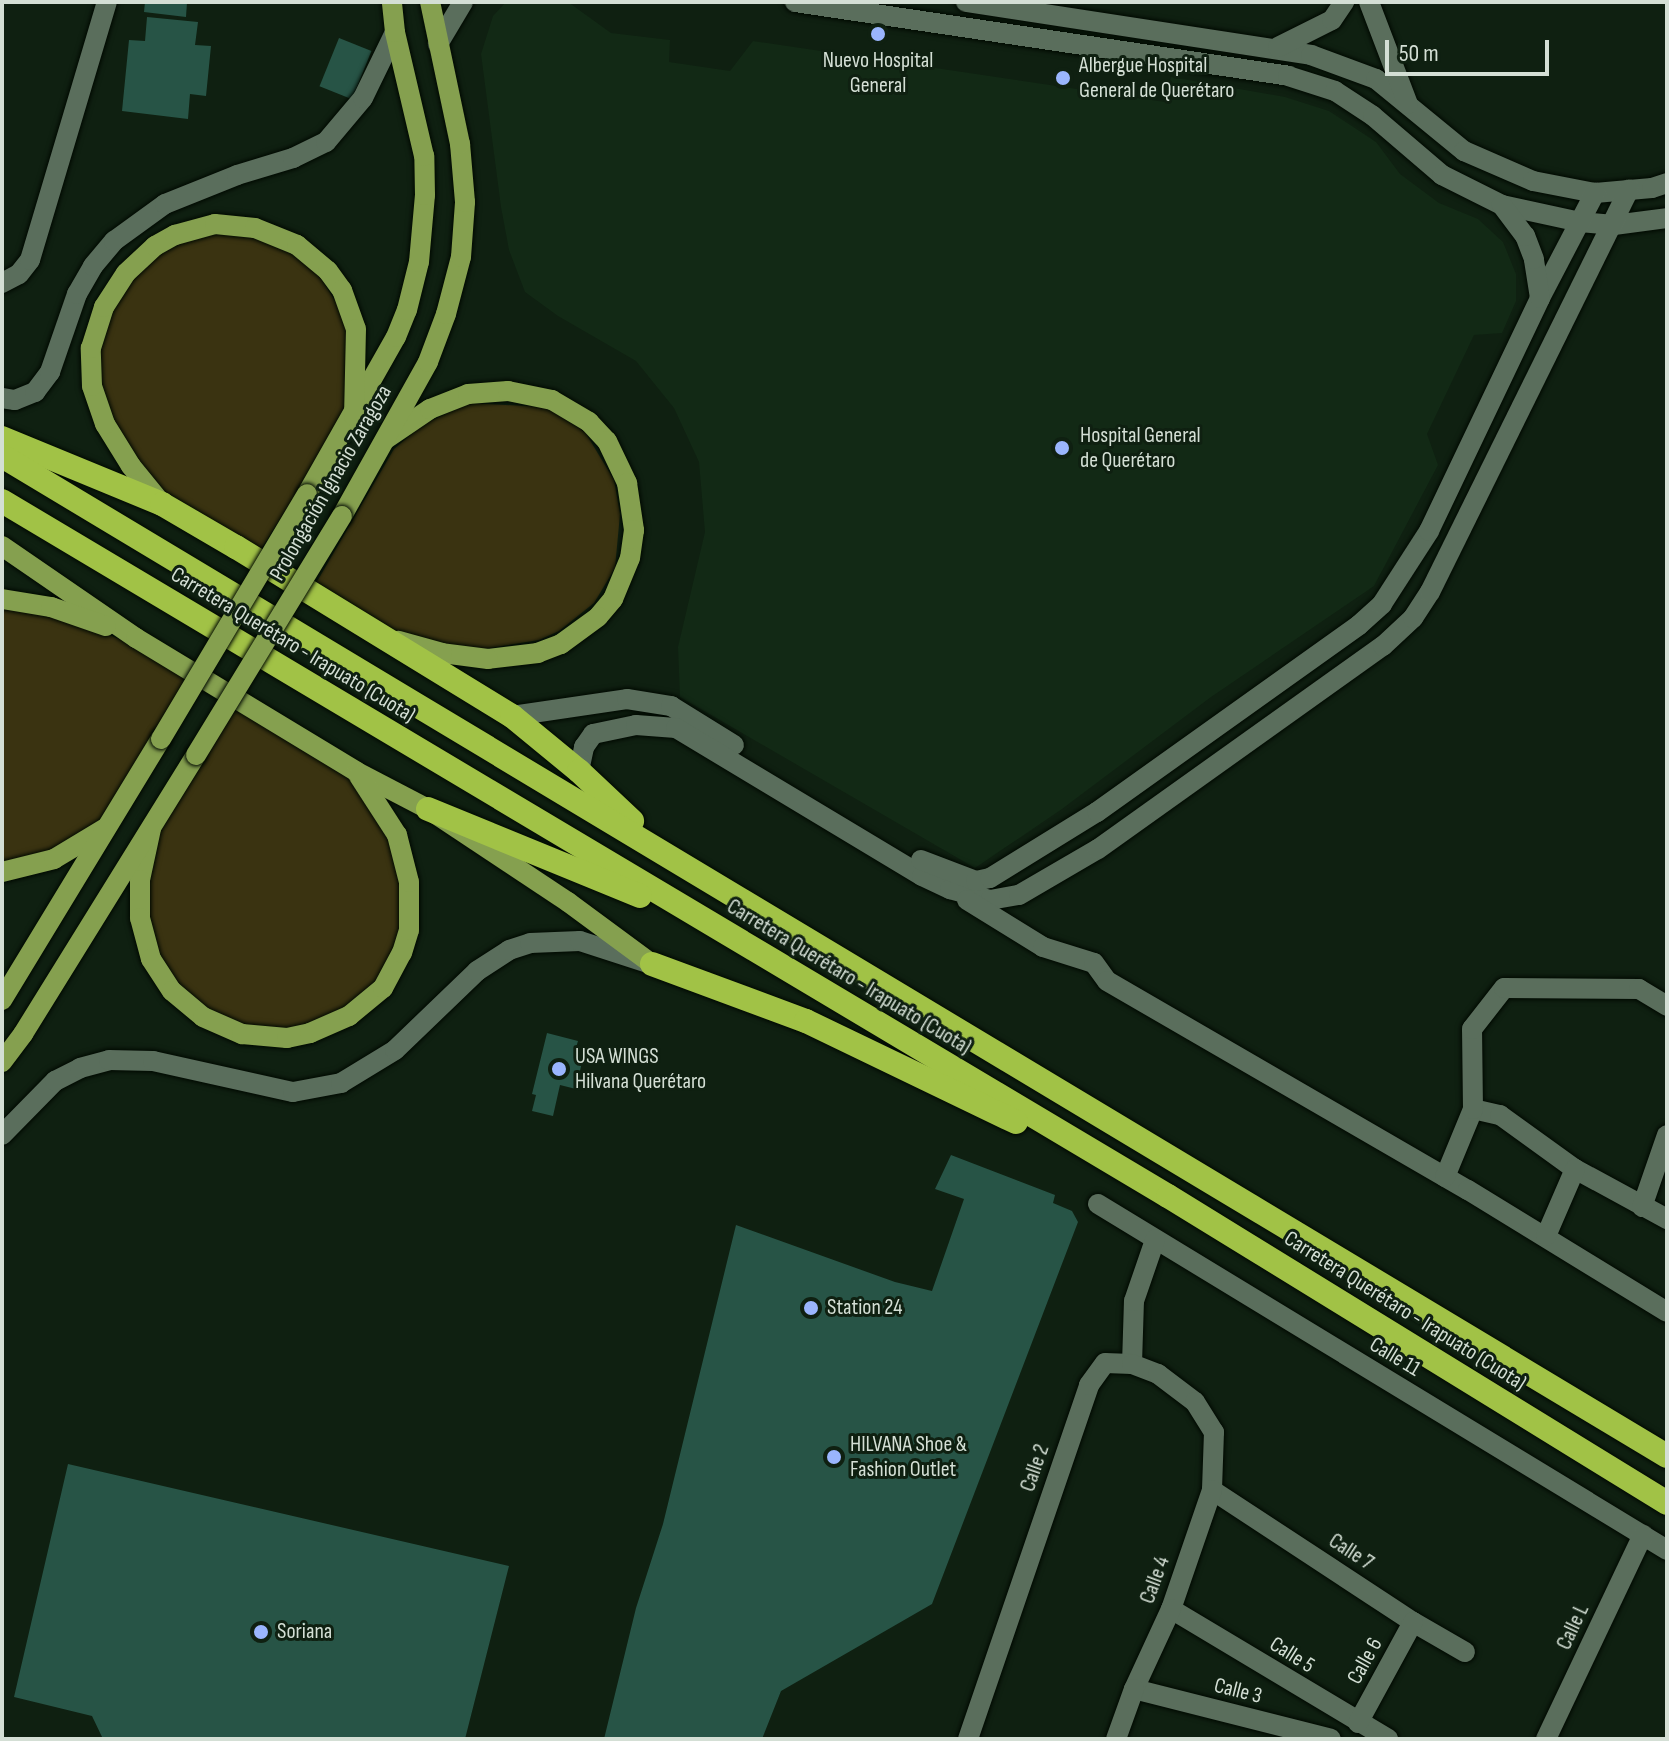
<!DOCTYPE html>
<meta charset="utf-8">
<style>
body{margin:0}
#map{position:relative;width:1669px;height:1741px;overflow:hidden;background:#0f2011;font-family:"Sofia Sans Condensed",sans-serif}
div>[style]{position:absolute}
[style*='--x']{left:calc(var(--x)*1px);top:calc(var(--y)*1px);width:calc(var(--w)*1px);rotate:calc(var(--a)*1deg)}
.built>*{inset:0;background:#122915}
.green>*{inset:0;background:#3a3311}
.building>*{inset:0;background:#275446;transform-origin:0 0}
.roads{filter:drop-shadow(0 0 2px #000901) drop-shadow(0 0 2px #000901)}
.minor>*{height:20px;margin:-10px;padding:0 10px;transform-origin:10px;border-radius:10px;background:#5a6e5c}
.major>*{height:20px;margin:-10px;padding:0 10px;transform-origin:10px;border-radius:10px;background:#85a04f}
.highway>*{height:24px;margin:-12px;padding:0 12px;transform-origin:12px;border-radius:12px;background:#a1c246}
.bridges{filter:drop-shadow(0 0 2px #000901) drop-shadow(0 0 2px #000901)}
.major-bridge>*{height:20px;margin:-10px;padding:0 10px;transform-origin:10px;border-radius:10px;background:#85a04f}
.dots>*{width:22px;height:22px;translate:-50% -50%;box-sizing:border-box;border:4px solid #0f2011;border-radius:50%}
span{translate:-50% -50%;white-space:nowrap;text-align:center;line-height:1.15;-webkit-text-stroke:6px #0f2011;paint-order:stroke}
.poi-label{font-size:22px;color:#d4dfd5}
.left{translate:0 -50%;text-align:left}
.street-label{font-size:22px;color:#d4dfd5}
.frame{position:absolute;inset:0;border:4px solid #d4dfd5;pointer-events:none}
.scale{position:absolute;left:1385px;top:40px;width:164px;height:36px;box-sizing:border-box;border:4px solid #d4dfd5;border-top:0;padding-left:10px;font-size:24px;line-height:28px;white-space:nowrap;color:#d4dfd5;-webkit-text-stroke:6px #0f2011;paint-order:stroke}
</style>
<div id="map">
<div class="built">
<div style="clip-path:polygon(506px 2px,568px 2px,611px 33px,670px 40px,669px 62px,730px 71px,753px 41px,1165px 102px,1171px 77px,1285px 97px,1329px 111px,1376px 142px,1400px 174px,1439px 203px,1478px 219px,1503px 242px,1516px 274px,1516px 301px,1502px 333px,1474px 335px,1427px 434px,1438px 465px,1374px 586px,1211px 697px,1062px 809px,975px 868px,680px 697px,678px 647px,705px 532px,699px 462px,674px 408px,636px 361px,558px 316px,525px 292px,509px 250px,501px 207px,481px 54px,493px 16px)"></div>
</div>
<div class="green">
<div style="clip-path:polygon(209px 231px,251px 234px,293px 254px,319px 275px,348px 322px,345px 416px,260px 551px,165px 496px,111px 423px,99px 383px,102px 330px,138px 269px,158px 253px)"></div>
<div style="clip-path:polygon(469px 403px,546px 407px,585px 432px,614px 480px,620px 514px,615px 568px,594px 603px,559px 631px,539px 640px,478px 650px,450px 646px,389px 629px,315px 585px,394px 449px,422px 425px)"></div>
<div style="clip-path:polygon(2px 599px,80px 623px,134px 645px,190px 677px,103px 822px,72px 850px,2px 864px)"></div>
<div style="clip-path:polygon(235px 706px,348px 773px,390px 837px,402px 883px,400px 936px,382px 980px,363px 998px,312px 1027px,254px 1030px,195px 1003px,157px 959px,146px 901px,159px 828px)"></div>
</div>
<div class="building">
<div style="clip-path:polygon(145px 2px,187px 2px,186px 17px,144px 12px)"></div>
<div style="clip-path:polygon(147px 17px,198px 22px,195px 45px,211px 46px,206px 96px,190px 94px,188px 119px,122px 111px,129px 40px,145px 41px)"></div>
<div style="left:339px;top:38px;width:35px;height:52px;rotate:22deg"></div>
<div style="clip-path:polygon(547px 1033px,578px 1041px,575px 1051px,584px 1053px,576px 1089px,560px 1085px,553px 1116px,532px 1111px,536px 1095px,532px 1094px)"></div>
<div style="clip-path:polygon(951px 1155px,1055px 1195px,1053px 1203px,1072px 1211px,1078px 1222px,932px 1604px,781px 1691px,762px 1739px,604px 1739px,636px 1608px,663px 1524px,736px 1225px,895px 1282px,932px 1291px,964px 1199px,935px 1189px)"></div>
<div style="clip-path:polygon(68px 1464px,509px 1566px,465px 1739px,103px 1739px,92px 1716px,14px 1697px)"></div>
</div>
<div class="roads">
<div class="minor">
<div style="--x:795;--y:2;--w:499;--a:8.5"></div>
<div style="--x:1288;--y:76;--w:49;--a:17.7"></div>
<div style="--x:1335;--y:91;--w:45;--a:33.3"></div>
<div style="--x:1373;--y:116;--w:91;--a:40.5"></div>
<div style="--x:1442;--y:175;--w:67;--a:26.6"></div>
<div style="--x:1502;--y:205;--w:80;--a:12.3"></div>
<div style="--x:1580;--y:222;--w:34;--a:5"></div>
<div style="--x:1614;--y:225;--w:53;--a:-7.5"></div>
<div style="--x:966;--y:2;--w:349;--a:8.7"></div>
<div style="--x:1311;--y:55;--w:69;--a:20.3"></div>
<div style="--x:1376;--y:79;--w:114;--a:39.3"></div>
<div style="--x:1464;--y:151;--w:75;--a:23.5"></div>
<div style="--x:1533;--y:181;--w:63;--a:11"></div>
<div style="--x:1595;--y:193;--w:57;--a:-5"></div>
<div style="--x:1652;--y:188;--w:16;--a:-18"></div>
<div style="--x:1369;--y:2;--w:109;--a:69.1"></div>
<div style="--x:438;--y:44;--w:49;--a:-59.2"></div>
<div style="--x:1278;--y:47;--w:60;--a:-26.6"></div>
<div style="--x:1332;--y:20;--w:22;--a:-56"></div>
<div style="--x:2;--y:283;--w:19;--a:-28"></div>
<div style="--x:19;--y:274;--w:18;--a:-52"></div>
<div style="--x:30;--y:260;--w:269;--a:-73.4"></div>
<div style="--x:1540;--y:298;--w:119;--a:-62.4"></div>
<div style="--x:2;--y:398;--w:13;--a:9"></div>
<div style="--x:15;--y:400;--w:22;--a:-22"></div>
<div style="--x:35;--y:392;--w:25;--a:-53"></div>
<div style="--x:50;--y:372;--w:83;--a:-70.9"></div>
<div style="--x:77;--y:294;--w:32;--a:-60"></div>
<div style="--x:93;--y:266;--w:33;--a:-50"></div>
<div style="--x:114;--y:241;--w:63;--a:-36"></div>
<div style="--x:165;--y:204;--w:78;--a:-21.9"></div>
<div style="--x:237;--y:175;--w:59;--a:-16.9"></div>
<div style="--x:293;--y:158;--w:37;--a:-26"></div>
<div style="--x:326;--y:142;--w:57;--a:-49.9"></div>
<div style="--x:363;--y:98;--w:73;--a:-64.1"></div>
<div style="--x:512;--y:716;--w:116;--a:-8.4"></div>
<div style="--x:627;--y:699;--w:45;--a:9"></div>
<div style="--x:671;--y:706;--w:74;--a:31.8"></div>
<div style="--x:579;--y:771;--w:25;--a:-78"></div>
<div style="--x:584;--y:747;--w:16;--a:-55"></div>
<div style="--x:593;--y:734;--w:44;--a:-11.8"></div>
<div style="--x:636;--y:725;--w:40;--a:4.3"></div>
<div style="--x:676;--y:728;--w:287;--a:31"></div>
<div style="--x:922;--y:876;--w:31;--a:25"></div>
<div style="--x:950;--y:889;--w:41;--a:15.4"></div>
<div style="--x:990;--y:900;--w:29;--a:-10"></div>
<div style="--x:1019;--y:895;--w:91;--a:-30.2"></div>
<div style="--x:1098;--y:849;--w:350;--a:-35.5"></div>
<div style="--x:1383;--y:646;--w:41;--a:-43"></div>
<div style="--x:1413;--y:618;--w:31;--a:-57"></div>
<div style="--x:1430;--y:592;--w:449;--a:-63.7"></div>
<div style="--x:921;--y:860;--w:59;--a:20.9"></div>
<div style="--x:976;--y:881;--w:14;--a:-12"></div>
<div style="--x:990;--y:878;--w:126;--a:-31.7"></div>
<div style="--x:1097;--y:812;--w:322;--a:-35.5"></div>
<div style="--x:1359;--y:625;--w:31;--a:-42"></div>
<div style="--x:1382;--y:604;--w:87;--a:-57.2"></div>
<div style="--x:1429;--y:531;--w:258;--a:-64.5"></div>
<div style="--x:1540;--y:298;--w:39;--a:-99"></div>
<div style="--x:1534;--y:259;--w:25;--a:-111"></div>
<div style="--x:1525;--y:236;--w:39;--a:-127"></div>
<div style="--x:967;--y:900;--w:89;--a:31.7"></div>
<div style="--x:1043;--y:947;--w:53;--a:17.4"></div>
<div style="--x:1094;--y:963;--w:22;--a:54"></div>
<div style="--x:1107;--y:981;--w:417;--a:30.1"></div>
<div style="--x:1468;--y:1190;--w:233;--a:31.5"></div>
<div style="--x:1473;--y:1109;--w:28;--a:13"></div>
<div style="--x:1500;--y:1115;--w:92;--a:35.8"></div>
<div style="--x:1575;--y:1169;--w:105;--a:28.5"></div>
<div style="--x:2;--y:1135;--w:76;--a:-45.5"></div>
<div style="--x:55;--y:1081;--w:28;--a:-27"></div>
<div style="--x:80;--y:1068;--w:30;--a:-15"></div>
<div style="--x:109;--y:1060;--w:44;--a:1.3"></div>
<div style="--x:153;--y:1061;--w:143;--a:12.5"></div>
<div style="--x:293;--y:1092;--w:49;--a:-10.6"></div>
<div style="--x:341;--y:1083;--w:63;--a:-31.4"></div>
<div style="--x:395;--y:1050;--w:114;--a:-43.9"></div>
<div style="--x:477;--y:971;--w:38;--a:-33"></div>
<div style="--x:509;--y:950;--w:22;--a:-18"></div>
<div style="--x:530;--y:943;--w:50;--a:-2.3"></div>
<div style="--x:580;--y:941;--w:68;--a:17.9"></div>
<div style="--x:1445;--y:1177;--w:74;--a:-67.6"></div>
<div style="--x:1473;--y:1109;--w:80;--a:-90.7"></div>
<div style="--x:1472;--y:1029;--w:52;--a:-52"></div>
<div style="--x:1504;--y:988;--w:135;--a:0.4"></div>
<div style="--x:1639;--y:989;--w:33;--a:31"></div>
<div style="--x:1098;--y:1204;--w:666;--a:31.3"></div>
<div style="--x:1642;--y:1207;--w:76;--a:-70.9"></div>
<div style="--x:1546;--y:1236;--w:73;--a:-66.6"></div>
<div style="--x:1132;--y:1364;--w:63;--a:-88.2"></div>
<div style="--x:1134;--y:1301;--w:65;--a:-71"></div>
<div style="--x:1212;--y:1490;--w:240;--a:33.3"></div>
<div style="--x:1413;--y:1622;--w:60;--a:30"></div>
<div style="--x:1171;--y:1609;--w:253;--a:30.9"></div>
<div style="--x:1134;--y:1689;--w:203;--a:14.2"></div>
<div style="--x:1358;--y:1723;--w:115;--a:-61.4"></div>
<div style="--x:968;--y:1739;--w:374;--a:-71.1"></div>
<div style="--x:1089;--y:1385;--w:27;--a:-54"></div>
<div style="--x:1105;--y:1363;--w:27;--a:2"></div>
<div style="--x:1132;--y:1364;--w:28;--a:21"></div>
<div style="--x:1158;--y:1374;--w:46;--a:37.1"></div>
<div style="--x:1195;--y:1402;--w:36;--a:58"></div>
<div style="--x:1214;--y:1432;--w:58;--a:92"></div>
<div style="--x:1212;--y:1490;--w:126;--a:109"></div>
<div style="--x:1171;--y:1609;--w:88;--a:114.8"></div>
<div style="--x:1134;--y:1689;--w:53;--a:109.8"></div>
<div style="--x:1546;--y:1739;--w:226;--a:-64.6"></div>
</div>
<div class="major">
<div style="--x:386;--y:439;--w:53;--a:-34.3"></div>
<div style="--x:430;--y:409;--w:41;--a:-21.5"></div>
<div style="--x:468;--y:394;--w:40;--a:-4.3"></div>
<div style="--x:508;--y:391;--w:45;--a:11.6"></div>
<div style="--x:552;--y:400;--w:43;--a:30.7"></div>
<div style="--x:589;--y:422;--w:26;--a:47"></div>
<div style="--x:607;--y:441;--w:47;--a:64.5"></div>
<div style="--x:627;--y:483;--w:48;--a:81.5"></div>
<div style="--x:634;--y:530;--w:28;--a:98"></div>
<div style="--x:630;--y:558;--w:44;--a:112.5"></div>
<div style="--x:613;--y:599;--w:23;--a:130"></div>
<div style="--x:598;--y:617;--w:46;--a:143.9"></div>
<div style="--x:561;--y:644;--w:25;--a:159"></div>
<div style="--x:538;--y:653;--w:50;--a:173.2"></div>
<div style="--x:488;--y:659;--w:46;--a:-172.6"></div>
<div style="--x:442;--y:653;--w:45;--a:-164.4"></div>
<div style="--x:307;--y:494;--w:180;--a:-60.5"></div>
<div style="--x:396;--y:337;--w:29;--a:-68"></div>
<div style="--x:407;--y:310;--w:49;--a:-76"></div>
<div style="--x:419;--y:262;--w:67;--a:-84.9"></div>
<div style="--x:425;--y:195;--w:39;--a:-91"></div>
<div style="--x:424;--y:156;--w:127;--a:-103.2"></div>
<div style="--x:395;--y:32;--w:30;--a:-96"></div>
<div style="--x:162;--y:504;--w:49;--a:-129.2"></div>
<div style="--x:131;--y:466;--w:49;--a:-121.8"></div>
<div style="--x:105;--y:424;--w:40;--a:-108.9"></div>
<div style="--x:92;--y:386;--w:38;--a:-92"></div>
<div style="--x:91;--y:348;--w:43;--a:-72.4"></div>
<div style="--x:104;--y:307;--w:40;--a:-57.1"></div>
<div style="--x:126;--y:273;--w:40;--a:-43"></div>
<div style="--x:155;--y:246;--w:23;--a:-29"></div>
<div style="--x:175;--y:235;--w:41;--a:-15.4"></div>
<div style="--x:215;--y:224;--w:40;--a:5.7"></div>
<div style="--x:255;--y:228;--w:45;--a:22"></div>
<div style="--x:297;--y:245;--w:40;--a:40"></div>
<div style="--x:328;--y:271;--w:24;--a:54"></div>
<div style="--x:342;--y:290;--w:41;--a:70.3"></div>
<div style="--x:356;--y:329;--w:87;--a:91.3"></div>
<div style="--x:342;--y:516;--w:176;--a:-60.8"></div>
<div style="--x:428;--y:362;--w:51;--a:-69.4"></div>
<div style="--x:446;--y:314;--w:59;--a:-75.3"></div>
<div style="--x:461;--y:257;--w:55;--a:-85.8"></div>
<div style="--x:465;--y:202;--w:58;--a:-94.9"></div>
<div style="--x:460;--y:144;--w:145;--a:-101.9"></div>
<div style="--x:2;--y:546;--w:163;--a:34.5"></div>
<div style="--x:136;--y:638;--w:258;--a:31.2"></div>
<div style="--x:357;--y:772;--w:80;--a:27.5"></div>
<div style="--x:428;--y:809;--w:168;--a:33.6"></div>
<div style="--x:568;--y:902;--w:104;--a:36.4"></div>
<div style="--x:2;--y:599;--w:50;--a:9.3"></div>
<div style="--x:51;--y:607;--w:58;--a:19.1"></div>
<div style="--x:151;--y:829;--w:52;--a:102.2"></div>
<div style="--x:140;--y:880;--w:38;--a:90"></div>
<div style="--x:140;--y:918;--w:42;--a:75"></div>
<div style="--x:151;--y:959;--w:38;--a:57"></div>
<div style="--x:172;--y:991;--w:40;--a:40"></div>
<div style="--x:203;--y:1017;--w:43;--a:23.6"></div>
<div style="--x:242;--y:1034;--w:45;--a:5.1"></div>
<div style="--x:287;--y:1038;--w:24;--a:-12"></div>
<div style="--x:310;--y:1033;--w:43;--a:-23.6"></div>
<div style="--x:349;--y:1016;--w:44;--a:-39.5"></div>
<div style="--x:383;--y:988;--w:40;--a:-62"></div>
<div style="--x:402;--y:953;--w:24;--a:-73"></div>
<div style="--x:409;--y:930;--w:48;--a:-90"></div>
<div style="--x:409;--y:882;--w:49;--a:-104.3"></div>
<div style="--x:397;--y:835;--w:70;--a:-122.8"></div>
<div style="--x:2;--y:872;--w:54;--a:-14"></div>
<div style="--x:54;--y:859;--w:58;--a:-31"></div>
<div style="--x:2;--y:1000;--w:306;--a:-58.7"></div>
<div style="--x:2;--y:1062;--w:35;--a:-53"></div>
<div style="--x:23;--y:1034;--w:328;--a:-58.2"></div>
</div>
<div class="highway">
<div style="--x:2;--y:438;--w:173;--a:22.4"></div>
<div style="--x:162;--y:504;--w:86;--a:30.2"></div>
<div style="--x:236;--y:547;--w:324;--a:31.5"></div>
<div style="--x:512;--y:716;--w:87;--a:39.4"></div>
<div style="--x:579;--y:771;--w:73;--a:43.3"></div>
<div style="--x:2;--y:456;--w:1942;--a:30.99"></div>
<div style="--x:2;--y:501;--w:1357;--a:30.8"></div>
<div style="--x:1168;--y:1196;--w:586;--a:31.6"></div>
<div style="--x:428;--y:809;--w:229;--a:22.3"></div>
<div style="--x:652;--y:964;--w:164;--a:20.3"></div>
<div style="--x:806;--y:1021;--w:233;--a:25.7"></div>
</div>
</div>
<div class="bridges">
<div class="major-bridge">
<div style="--x:161;--y:739;--w:285;--a:-59.2"></div>
<div style="--x:196;--y:755;--w:280;--a:-58.6"></div>
</div>
</div>
<div class="dots">
<div style="left:878px;top:34px;background:#9ab5fd"></div>
<div style="left:1063px;top:78px;background:#9ab5fd"></div>
<div style="left:1062px;top:448px;background:#9ab5fd"></div>
<div style="left:559px;top:1069px;background:#9ab5fd"></div>
<div style="left:811px;top:1308px;background:#9ab5fd"></div>
<div style="left:834px;top:1457px;background:#9ab5fd"></div>
<div style="left:261px;top:1632px;background:#9ab5fd"></div>
</div>
<div class="poi-label">
<span style="left:878px;top:73px">Nuevo Hospital<br>General</span>
<span class="left" style="left:1079px;top:78px">Albergue Hospital<br>General de Querétaro</span>
<span class="left" style="left:1080px;top:448px">Hospital General<br>de Querétaro</span>
<span class="left" style="left:575px;top:1069px">USA WINGS<br>Hilvana Querétaro</span>
<span class="left" style="left:827px;top:1308px">Station 24</span>
<span class="left" style="left:850px;top:1457px">HILVANA Shoe &amp;<br>Fashion Outlet</span>
<span class="left" style="left:277px;top:1632px">Soriana</span>
</div>
<div class="street-label">
<span style="left:331px;top:483px;rotate:-60deg">Prolongación Ignacio Zaragoza</span>
<span style="left:293px;top:645px;rotate:31deg">Carretera Querétaro - Irapuato (Cuota)</span>
<span style="left:849px;top:977px;rotate:31deg">Carretera Querétaro - Irapuato (Cuota)</span>
<span style="left:1405px;top:1311px;rotate:32deg">Carretera Querétaro - Irapuato (Cuota)</span>
<span style="left:1395px;top:1357px;rotate:31deg">Calle 11</span>
<span style="left:1035px;top:1468px;rotate:-71deg">Calle 2</span>
<span style="left:1351px;top:1552px;rotate:33deg">Calle 7</span>
<span style="left:1155px;top:1580px;rotate:-70deg">Calle 4</span>
<span style="left:1573px;top:1627px;rotate:-65deg">Calle L</span>
<span style="left:1292px;top:1655px;rotate:32deg">Calle 5</span>
<span style="left:1365px;top:1661px;rotate:-61deg">Calle 6</span>
<span style="left:1238px;top:1691px;rotate:14deg">Calle 3</span>
</div>
<div class="frame"></div>
<div class="scale">50 m</div>
</div>
